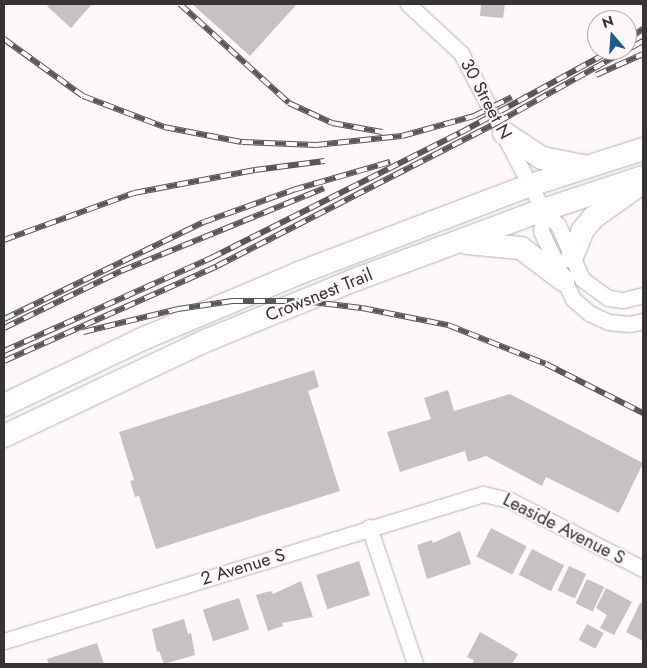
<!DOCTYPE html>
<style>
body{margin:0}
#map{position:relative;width:647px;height:668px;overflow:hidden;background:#fef8f8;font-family:Jost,sans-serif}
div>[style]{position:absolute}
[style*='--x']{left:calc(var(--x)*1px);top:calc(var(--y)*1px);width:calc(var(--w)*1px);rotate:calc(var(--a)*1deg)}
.building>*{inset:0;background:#c7c2c2;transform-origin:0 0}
.roads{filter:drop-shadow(0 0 1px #b7b2b1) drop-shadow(0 0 1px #b7b2b1)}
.minor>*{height:15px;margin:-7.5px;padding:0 7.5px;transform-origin:7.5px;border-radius:7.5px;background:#fff}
.highway>*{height:22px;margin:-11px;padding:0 11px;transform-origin:11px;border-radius:11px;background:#fff}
.rail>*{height:5.5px;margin-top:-2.75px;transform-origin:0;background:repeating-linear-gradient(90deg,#fef8f8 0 11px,#5a5757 0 22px);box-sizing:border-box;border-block:1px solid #5a5757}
span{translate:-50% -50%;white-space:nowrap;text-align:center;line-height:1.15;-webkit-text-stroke:4px #fef8f8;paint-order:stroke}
.street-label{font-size:18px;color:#363434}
.frame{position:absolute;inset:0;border:5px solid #363434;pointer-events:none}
.north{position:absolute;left:587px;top:10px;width:50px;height:50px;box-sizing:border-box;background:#fef8f8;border:1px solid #aeaaaa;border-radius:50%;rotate:342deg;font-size:14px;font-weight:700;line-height:20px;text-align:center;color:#363434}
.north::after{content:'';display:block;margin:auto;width:18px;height:22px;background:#1b5b91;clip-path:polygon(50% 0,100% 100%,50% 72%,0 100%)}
</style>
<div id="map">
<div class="building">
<div style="clip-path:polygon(50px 4px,92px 4px,71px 28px,47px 6px)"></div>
<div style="clip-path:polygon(192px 4px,297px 4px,250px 56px)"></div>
<div style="clip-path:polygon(481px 4px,505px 4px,503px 18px,480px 16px)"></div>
<div style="clip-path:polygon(314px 370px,319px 387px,308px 391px,340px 491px,156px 549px,139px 496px,135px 497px,130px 481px,134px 480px,119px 432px)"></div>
<div style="clip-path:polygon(448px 390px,454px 411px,510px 394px,643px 463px,619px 513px,546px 477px,542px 486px,486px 456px,468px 462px,465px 451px,400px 472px,387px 432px,431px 419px,424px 398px)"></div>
<div style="left:491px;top:528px;width:40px;height:32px;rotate:27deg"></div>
<div style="clip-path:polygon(460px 531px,471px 564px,427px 579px,417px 545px,432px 540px,433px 543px)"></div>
<div style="left:532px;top:549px;width:36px;height:29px;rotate:27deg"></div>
<div style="left:359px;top:561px;width:36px;height:45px;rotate:72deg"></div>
<div style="left:569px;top:566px;width:19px;height:27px;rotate:25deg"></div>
<div style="left:587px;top:579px;width:19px;height:27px;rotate:25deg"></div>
<div style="clip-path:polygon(301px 581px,313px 617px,282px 623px,283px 626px,268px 631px,256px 595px,271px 591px,273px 594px)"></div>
<div style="clip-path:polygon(606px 588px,632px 602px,614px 635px,600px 628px,607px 615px,596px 608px)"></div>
<div style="left:239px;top:598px;width:33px;height:38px;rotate:72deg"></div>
<div style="clip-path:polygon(640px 603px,643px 604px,643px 641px,626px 632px)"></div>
<div style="clip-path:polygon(184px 619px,188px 634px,191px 633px,195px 655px,164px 664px,159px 651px,157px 652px,152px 629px)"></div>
<div style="left:587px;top:624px;width:19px;height:18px;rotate:28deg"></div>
<div style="clip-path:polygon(480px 632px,518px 654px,512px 664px,472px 664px,474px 660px,467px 657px)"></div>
<div style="clip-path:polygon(97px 643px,104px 664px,49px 664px,47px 659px)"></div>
</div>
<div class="roads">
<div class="minor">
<div style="--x:408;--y:4;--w:72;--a:42.8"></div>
<div style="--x:461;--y:53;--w:177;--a:62.4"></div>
<div style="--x:543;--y:210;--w:21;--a:45"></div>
<div style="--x:558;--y:225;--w:59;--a:66"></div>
<div style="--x:582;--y:279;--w:32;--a:36"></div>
<div style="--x:608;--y:298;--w:15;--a:8"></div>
<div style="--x:623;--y:300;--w:21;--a:-14"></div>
<div style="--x:543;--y:210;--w:21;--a:95"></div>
<div style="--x:541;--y:231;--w:75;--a:64.8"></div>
<div style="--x:573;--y:299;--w:21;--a:41"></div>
<div style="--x:589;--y:313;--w:21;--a:25"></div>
<div style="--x:608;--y:322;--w:22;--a:5"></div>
<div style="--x:630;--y:324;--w:13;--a:-13"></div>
<div style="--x:369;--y:527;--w:145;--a:71.4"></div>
<div style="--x:4;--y:641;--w:501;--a:-17.06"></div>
<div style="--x:483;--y:494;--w:28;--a:13"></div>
<div style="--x:510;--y:500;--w:150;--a:27.4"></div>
</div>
<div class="highway">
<div style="--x:504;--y:133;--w:45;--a:33.3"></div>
<div style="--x:542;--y:158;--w:42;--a:11"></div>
<div style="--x:467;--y:243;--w:54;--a:5.3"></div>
<div style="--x:521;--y:248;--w:53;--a:37.3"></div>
<div style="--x:572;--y:257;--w:29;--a:-68"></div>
<div style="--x:583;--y:230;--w:17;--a:-50"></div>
<div style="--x:594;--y:217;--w:50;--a:-35.3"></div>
<div style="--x:4;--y:405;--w:151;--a:-25.5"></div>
<div style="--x:140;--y:340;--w:173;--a:-22.8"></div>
<div style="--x:299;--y:273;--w:248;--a:-20.8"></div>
<div style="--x:531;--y:185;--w:118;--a:-17.8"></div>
<div style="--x:4;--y:436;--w:222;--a:-25.3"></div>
<div style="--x:205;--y:341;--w:164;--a:-22.2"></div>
<div style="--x:357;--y:279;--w:198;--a:-20.4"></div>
<div style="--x:543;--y:210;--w:105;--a:-18.3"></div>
</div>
</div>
<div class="rail">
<div style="--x:180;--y:4;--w:147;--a:42.2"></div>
<div style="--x:289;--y:103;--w:47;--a:24.9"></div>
<div style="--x:332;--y:123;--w:51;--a:10.2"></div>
<div style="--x:4;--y:39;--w:97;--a:35.8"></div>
<div style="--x:83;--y:96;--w:87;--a:20.9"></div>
<div style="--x:164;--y:127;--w:79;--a:10.9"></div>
<div style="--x:242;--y:142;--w:74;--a:2.3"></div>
<div style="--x:316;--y:145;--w:86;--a:-6"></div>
<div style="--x:402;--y:136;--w:75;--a:-15.5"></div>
<div style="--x:474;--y:116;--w:42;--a:-26.6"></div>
<div style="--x:627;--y:39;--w:19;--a:-32"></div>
<div style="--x:596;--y:75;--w:51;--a:-24.1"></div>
<div style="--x:4;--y:240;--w:138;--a:-19.9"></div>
<div style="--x:134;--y:193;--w:123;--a:-10.8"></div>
<div style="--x:255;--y:170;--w:70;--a:-7.4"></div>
<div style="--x:4;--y:319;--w:222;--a:-25.9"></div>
<div style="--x:204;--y:222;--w:95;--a:-19.8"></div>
<div style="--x:293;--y:190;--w:101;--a:-16.1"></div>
<div style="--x:4;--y:328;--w:130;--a:-26"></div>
<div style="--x:121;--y:271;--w:219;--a:-22.2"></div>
<div style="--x:83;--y:332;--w:98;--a:-13.6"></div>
<div style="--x:178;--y:309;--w:55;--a:-8.4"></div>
<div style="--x:232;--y:301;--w:72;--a:0"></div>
<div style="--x:304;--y:301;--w:58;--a:6.9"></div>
<div style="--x:362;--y:308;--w:88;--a:11.2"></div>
<div style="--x:448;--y:325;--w:105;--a:21.7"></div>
<div style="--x:546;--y:364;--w:109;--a:26.8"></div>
<div style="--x:4;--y:351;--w:227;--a:-24.2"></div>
<div style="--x:211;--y:258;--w:279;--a:-26.7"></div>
<div style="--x:460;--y:133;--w:173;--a:-28.6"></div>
<div style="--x:4;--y:361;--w:233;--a:-24"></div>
<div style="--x:217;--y:266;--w:316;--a:-27.1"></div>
<div style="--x:498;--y:122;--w:166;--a:-29.2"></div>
</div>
<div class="street-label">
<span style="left:486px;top:99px;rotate:62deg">30 Street N</span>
<span style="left:319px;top:295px;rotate:-22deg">Crowsnest Trail</span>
<span style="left:564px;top:529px;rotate:27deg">Leaside Avenue S</span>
<span style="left:243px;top:567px;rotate:-17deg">2 Avenue S</span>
</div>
<div class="frame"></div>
<div class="north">N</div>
</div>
